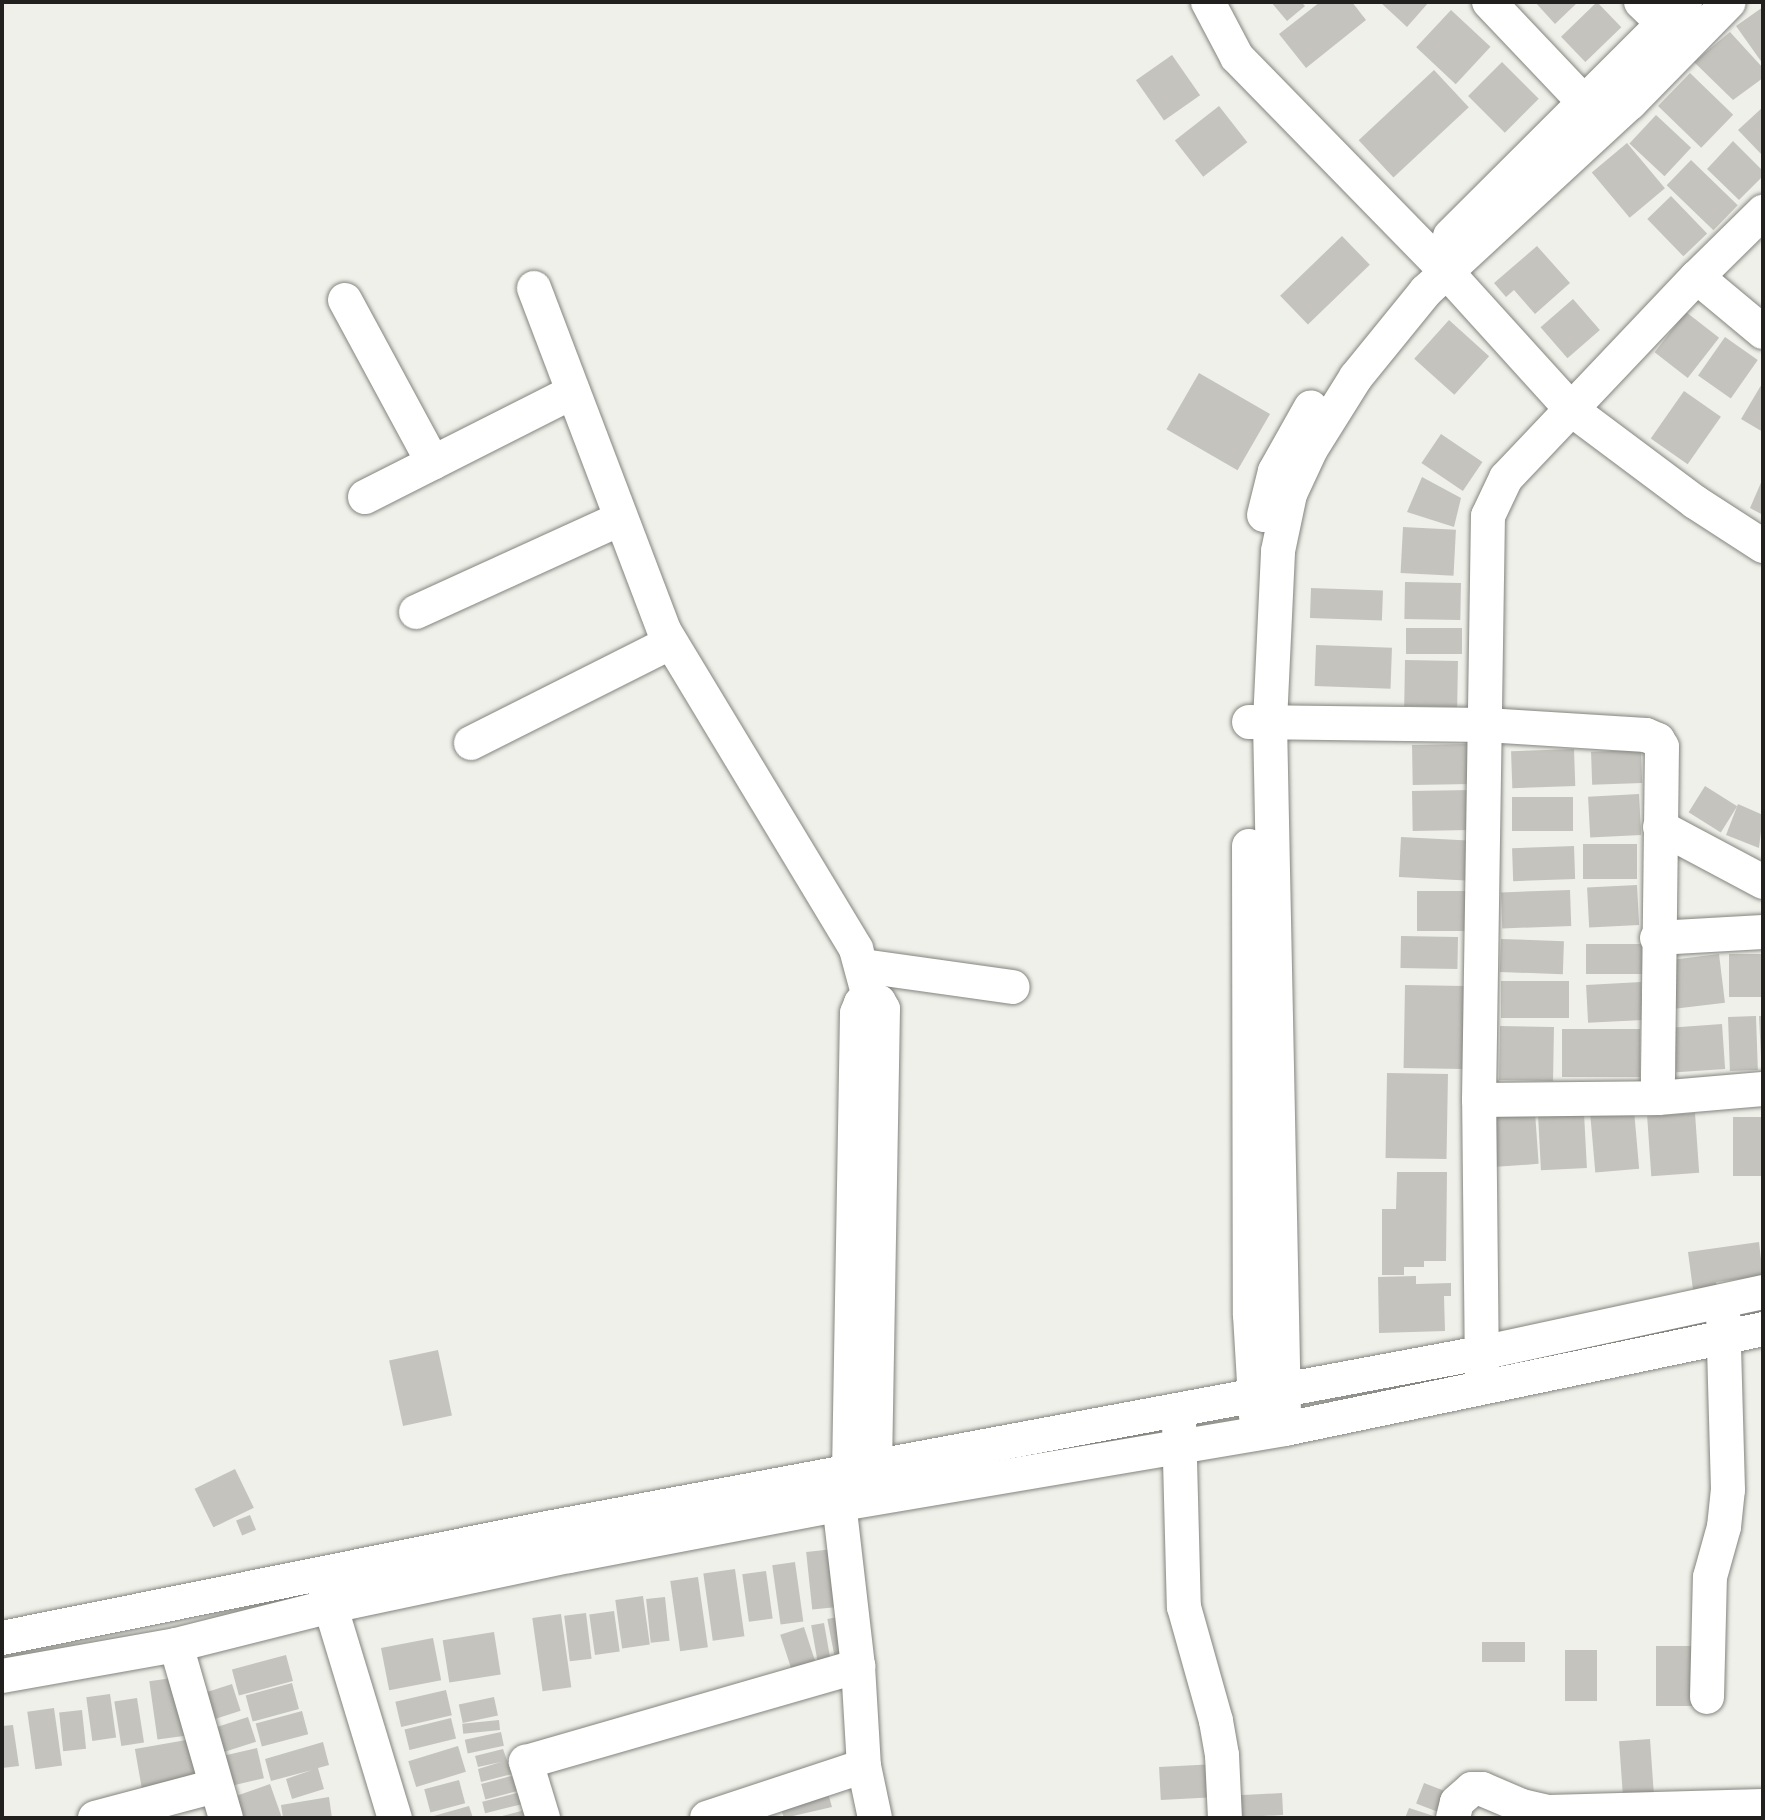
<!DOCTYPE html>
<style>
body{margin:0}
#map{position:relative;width:1765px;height:1820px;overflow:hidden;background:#f0f0eb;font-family:"Roboto Serif",serif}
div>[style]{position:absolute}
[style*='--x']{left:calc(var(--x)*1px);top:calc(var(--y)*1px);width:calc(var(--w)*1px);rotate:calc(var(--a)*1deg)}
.building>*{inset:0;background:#c4c3be;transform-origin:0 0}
.roads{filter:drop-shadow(0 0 2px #84847f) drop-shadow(0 0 2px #84847f)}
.minor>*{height:34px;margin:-17px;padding:0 17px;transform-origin:17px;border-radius:17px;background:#fff}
span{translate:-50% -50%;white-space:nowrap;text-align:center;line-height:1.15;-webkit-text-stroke:8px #fefdf8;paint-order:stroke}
.frame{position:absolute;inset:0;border:4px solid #21201f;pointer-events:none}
</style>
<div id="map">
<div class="building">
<div style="clip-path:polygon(1271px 2px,1301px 2px,1305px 6px,1287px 21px)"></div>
<div style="clip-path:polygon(1320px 2px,1352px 2px,1366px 20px,1306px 68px,1279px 34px)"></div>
<div style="clip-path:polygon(1380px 2px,1429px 2px,1407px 27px)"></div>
<div style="clip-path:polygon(1535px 2px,1578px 2px,1555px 24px)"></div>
<div style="left:1597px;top:2px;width:35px;height:50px;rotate:46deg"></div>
<div style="clip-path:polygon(1763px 7px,1763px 64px,1736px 26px)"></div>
<div style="left:1451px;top:10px;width:54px;height:51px;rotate:43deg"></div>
<div style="clip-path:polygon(1730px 32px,1763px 68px,1763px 78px,1733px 100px,1694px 62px)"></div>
<div style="left:1172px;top:55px;width:49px;height:44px;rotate:55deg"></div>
<div style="left:1502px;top:62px;width:52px;height:48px;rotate:45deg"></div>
<div style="left:1434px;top:70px;width:51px;height:103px;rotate:47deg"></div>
<div style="left:1690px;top:73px;width:60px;height:46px;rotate:44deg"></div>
<div style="left:1219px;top:106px;width:46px;height:56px;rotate:52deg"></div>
<div style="clip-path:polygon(1763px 107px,1763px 156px,1738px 130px)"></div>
<div style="left:1656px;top:115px;width:48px;height:39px;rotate:43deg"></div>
<div style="clip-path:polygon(1733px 141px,1763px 171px,1763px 176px,1739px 200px,1707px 169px)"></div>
<div style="left:1627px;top:143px;width:59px;height:46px;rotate:50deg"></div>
<div style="left:1691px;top:160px;width:65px;height:35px;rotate:44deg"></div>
<div style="left:1671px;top:196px;width:52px;height:33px;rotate:46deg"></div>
<div style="left:1342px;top:236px;width:40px;height:86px;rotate:46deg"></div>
<div style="clip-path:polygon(1537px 246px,1570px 283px,1535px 314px,1514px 290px,1506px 297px,1494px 283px)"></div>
<div style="left:1573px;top:299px;width:41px;height:43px;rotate:49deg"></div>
<div style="left:1686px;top:312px;width:42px;height:51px;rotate:38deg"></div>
<div style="left:1449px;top:320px;width:54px;height:52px;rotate:42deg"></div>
<div style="left:1725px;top:337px;width:40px;height:47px;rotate:35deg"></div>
<div style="left:1199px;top:373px;width:82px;height:65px;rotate:30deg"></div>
<div style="clip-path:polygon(1763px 382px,1763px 432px,1741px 419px)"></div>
<div style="left:1684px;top:391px;width:45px;height:58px;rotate:35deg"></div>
<div style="left:1441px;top:434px;width:50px;height:35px;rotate:34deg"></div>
<div style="clip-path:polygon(1422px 477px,1461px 498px,1454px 527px,1407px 512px)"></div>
<div style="clip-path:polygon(1763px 478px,1763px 515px,1750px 508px)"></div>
<div style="left:1403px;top:527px;width:53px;height:46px;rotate:3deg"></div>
<div style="left:1405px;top:582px;width:56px;height:37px;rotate:1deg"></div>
<div style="left:1311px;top:588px;width:72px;height:30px;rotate:2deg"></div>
<div style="left:1406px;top:628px;width:56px;height:26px"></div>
<div style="left:1316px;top:645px;width:76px;height:41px;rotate:2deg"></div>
<div style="left:1405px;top:660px;width:53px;height:46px;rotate:1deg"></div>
<div style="left:1470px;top:744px;width:40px;height:58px;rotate:89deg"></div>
<div style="left:1574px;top:749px;width:37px;height:63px;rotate:88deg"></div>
<div style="left:1641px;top:750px;width:33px;height:50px;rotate:88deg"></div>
<div style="left:1705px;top:786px;width:38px;height:31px;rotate:32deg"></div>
<div style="left:1470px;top:790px;width:40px;height:58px;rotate:89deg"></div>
<div style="left:1639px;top:794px;width:41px;height:51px;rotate:87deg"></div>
<div style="left:1573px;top:797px;width:34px;height:61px;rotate:90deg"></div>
<div style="clip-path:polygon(1738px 804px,1763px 815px,1759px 848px,1726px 835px)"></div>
<div style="left:1401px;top:837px;width:67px;height:40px;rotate:3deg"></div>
<div style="left:1583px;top:844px;width:54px;height:35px"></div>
<div style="left:1574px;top:846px;width:33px;height:62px;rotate:88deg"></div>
<div style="left:1637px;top:885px;width:40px;height:50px;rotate:87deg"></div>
<div style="left:1570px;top:890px;width:36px;height:69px;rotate:88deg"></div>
<div style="left:1417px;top:891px;width:60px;height:40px"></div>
<div style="left:1401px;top:936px;width:57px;height:32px;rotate:1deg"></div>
<div style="left:1501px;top:939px;width:63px;height:33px;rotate:2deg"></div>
<div style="left:1586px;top:944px;width:57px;height:30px"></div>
<div style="left:1719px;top:954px;width:49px;height:55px;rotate:83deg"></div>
<div style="left:1763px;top:954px;width:43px;height:34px;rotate:90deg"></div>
<div style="left:1569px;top:981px;width:37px;height:68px;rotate:90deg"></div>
<div style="left:1641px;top:982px;width:38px;height:55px;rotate:87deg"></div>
<div style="left:1405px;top:985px;width:60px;height:83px;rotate:1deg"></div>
<div style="left:1756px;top:1016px;width:54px;height:28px;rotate:88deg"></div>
<div style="clip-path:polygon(1759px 1016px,1763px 1016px,1763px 1057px,1761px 1057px)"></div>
<div style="left:1722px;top:1024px;width:45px;height:49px;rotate:86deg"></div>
<div style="left:1500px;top:1026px;width:54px;height:54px;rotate:1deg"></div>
<div style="left:1640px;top:1029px;width:48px;height:78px;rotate:90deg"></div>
<div style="left:1387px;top:1073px;width:61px;height:85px;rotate:1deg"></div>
<div style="left:1634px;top:1110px;width:59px;height:44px;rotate:85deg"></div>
<div style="left:1535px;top:1112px;width:52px;height:46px;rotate:86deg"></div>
<div style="left:1584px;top:1113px;width:55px;height:46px;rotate:87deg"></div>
<div style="left:1695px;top:1113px;width:60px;height:48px;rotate:86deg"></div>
<div style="left:1763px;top:1117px;width:59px;height:30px;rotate:90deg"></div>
<div style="clip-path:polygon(1397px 1172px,1447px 1172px,1446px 1261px,1424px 1261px,1424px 1267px,1404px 1267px,1404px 1275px,1382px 1275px,1382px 1209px,1396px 1209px)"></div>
<div style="clip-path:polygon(1759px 1242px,1763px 1276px,1716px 1282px,1718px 1293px,1694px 1297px,1688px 1252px)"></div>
<div style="clip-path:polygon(1416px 1276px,1416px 1284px,1451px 1283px,1451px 1296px,1444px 1296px,1445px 1331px,1379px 1333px,1378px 1277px)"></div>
<div style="left:438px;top:1350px;width:67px;height:50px;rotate:78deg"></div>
<div style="left:235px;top:1469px;width:43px;height:45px;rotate:64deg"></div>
<div style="left:250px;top:1515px;width:16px;height:15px;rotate:68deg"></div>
<div style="left:834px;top:1549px;width:58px;height:28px;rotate:84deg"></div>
<div style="left:795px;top:1562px;width:60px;height:23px;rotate:82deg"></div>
<div style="left:735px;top:1569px;width:68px;height:32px;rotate:82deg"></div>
<div style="left:766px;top:1571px;width:48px;height:24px;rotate:82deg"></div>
<div style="left:698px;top:1577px;width:71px;height:28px;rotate:82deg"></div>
<div style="left:643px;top:1596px;width:49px;height:28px;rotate:82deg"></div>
<div style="left:665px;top:1597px;width:44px;height:19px;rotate:84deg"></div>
<div style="left:614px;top:1611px;width:41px;height:25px;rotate:82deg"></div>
<div style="left:586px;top:1613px;width:46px;height:22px;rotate:83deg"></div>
<div style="left:561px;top:1614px;width:74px;height:29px;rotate:82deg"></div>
<div style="left:843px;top:1616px;width:38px;height:16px;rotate:79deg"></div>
<div style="left:824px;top:1623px;width:39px;height:13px;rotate:80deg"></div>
<div style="left:804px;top:1627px;width:40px;height:25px;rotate:72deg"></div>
<div style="left:494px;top:1632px;width:43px;height:52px;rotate:81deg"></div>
<div style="left:433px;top:1638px;width:43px;height:53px;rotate:79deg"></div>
<div style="left:1482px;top:1642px;width:43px;height:20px"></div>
<div style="left:1656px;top:1646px;width:46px;height:60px"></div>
<div style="left:1565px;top:1650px;width:32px;height:51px"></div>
<div style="left:286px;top:1655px;width:27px;height:56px;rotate:75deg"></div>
<div style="left:179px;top:1677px;width:59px;height:30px;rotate:82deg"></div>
<div style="left:292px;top:1683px;width:27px;height:48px;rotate:75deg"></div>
<div style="left:232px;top:1684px;width:28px;height:40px;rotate:72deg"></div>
<div style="left:446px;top:1690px;width:26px;height:52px;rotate:77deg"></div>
<div style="left:110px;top:1694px;width:44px;height:24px;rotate:82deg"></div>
<div style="left:494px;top:1697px;width:19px;height:36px;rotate:78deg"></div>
<div style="left:137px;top:1698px;width:45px;height:23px;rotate:81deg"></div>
<div style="left:54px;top:1708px;width:58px;height:27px;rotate:82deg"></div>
<div style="left:82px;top:1710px;width:39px;height:23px;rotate:84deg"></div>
<div style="left:302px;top:1711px;width:24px;height:48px;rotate:75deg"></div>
<div style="left:248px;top:1717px;width:26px;height:36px;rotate:72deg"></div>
<div style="left:451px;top:1718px;width:21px;height:48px;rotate:76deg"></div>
<div style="left:499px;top:1720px;width:10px;height:37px;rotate:84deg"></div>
<div style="clip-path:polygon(13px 1725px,19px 1766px,2px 1768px,2px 1726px)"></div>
<div style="left:501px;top:1732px;width:14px;height:37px;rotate:78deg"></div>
<div style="left:192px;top:1739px;width:40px;height:58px;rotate:80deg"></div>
<div style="left:1650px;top:1739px;width:64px;height:31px;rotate:86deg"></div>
<div style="clip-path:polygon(323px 1742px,329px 1765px,318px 1768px,324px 1789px,292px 1799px,286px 1779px,312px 1770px,271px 1781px,265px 1759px)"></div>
<div style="left:458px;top:1746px;width:27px;height:52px;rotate:73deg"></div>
<div style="left:257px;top:1748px;width:31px;height:32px;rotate:77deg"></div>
<div style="clip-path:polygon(503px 1749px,512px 1774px,481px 1782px,478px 1769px,501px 1762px,478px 1767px,475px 1756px)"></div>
<div style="left:1216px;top:1764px;width:33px;height:57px;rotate:87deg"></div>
<div style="left:515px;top:1775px;width:16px;height:35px;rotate:75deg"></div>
<div style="left:459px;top:1780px;width:24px;height:36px;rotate:75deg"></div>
<div style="left:1424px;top:1783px;width:34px;height:22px;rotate:21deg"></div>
<div style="clip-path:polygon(270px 1784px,282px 1818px,244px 1818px,236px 1796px)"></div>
<div style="clip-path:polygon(826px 1786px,832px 1807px,784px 1818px,781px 1809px)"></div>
<div style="left:521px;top:1792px;width:12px;height:40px;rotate:76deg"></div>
<div style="left:1282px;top:1793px;width:22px;height:49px;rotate:87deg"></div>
<div style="clip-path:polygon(329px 1797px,332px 1818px,283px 1818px,281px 1805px)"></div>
<div style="clip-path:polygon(469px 1806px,473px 1818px,430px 1818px,430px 1817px)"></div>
<div style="clip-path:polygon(1409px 1808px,1437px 1817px,1437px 1818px,1405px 1818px)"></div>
<div style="clip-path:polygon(529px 1809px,531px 1818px,499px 1818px,498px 1817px)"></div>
</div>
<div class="roads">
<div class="minor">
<div style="--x:1208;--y:2;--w:62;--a:62.2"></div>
<div style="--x:1237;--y:57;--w:298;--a:45.7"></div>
<div style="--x:1445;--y:270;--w:189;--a:47.8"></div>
<div style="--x:1572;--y:410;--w:154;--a:36.8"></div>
<div style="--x:1695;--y:502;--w:81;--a:32.9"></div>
<div style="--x:1489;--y:2;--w:139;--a:46.5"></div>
<div style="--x:1641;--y:2;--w:30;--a:44"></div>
<div style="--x:1450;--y:236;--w:332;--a:-44.9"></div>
<div style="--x:1697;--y:277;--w:86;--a:39.8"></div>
<div style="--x:534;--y:288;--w:368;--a:69.2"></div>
<div style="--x:665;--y:632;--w:370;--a:58.9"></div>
<div style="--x:856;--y:949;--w:54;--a:74.9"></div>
<div style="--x:345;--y:300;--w:185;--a:61.6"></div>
<div style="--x:365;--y:497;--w:233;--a:-26.8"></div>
<div style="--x:1264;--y:515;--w:45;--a:-76"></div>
<div style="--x:1275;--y:471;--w:73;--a:-60.6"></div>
<div style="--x:416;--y:612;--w:224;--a:-24.5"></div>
<div style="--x:1249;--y:722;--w:237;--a:0.7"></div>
<div style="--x:1486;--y:725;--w:160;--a:3.6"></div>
<div style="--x:1646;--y:735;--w:13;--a:23"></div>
<div style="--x:1658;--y:740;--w:8;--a:60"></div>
<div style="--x:1662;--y:747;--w:351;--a:90.7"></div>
<div style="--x:471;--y:743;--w:223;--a:-26.7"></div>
<div style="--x:1660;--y:827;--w:117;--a:28.1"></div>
<div style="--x:1249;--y:846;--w:469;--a:89.9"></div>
<div style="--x:1250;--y:1315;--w:102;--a:86.6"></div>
<div style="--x:1657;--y:938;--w:106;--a:-3.2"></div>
<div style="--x:863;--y:966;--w:151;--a:8"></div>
<div style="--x:1479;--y:1100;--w:179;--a:-0.6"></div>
<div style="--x:1658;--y:1098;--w:105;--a:-4.9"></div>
<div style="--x:1482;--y:1376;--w:276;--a:-90.6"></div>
<div style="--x:1479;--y:1100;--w:584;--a:-89.12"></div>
<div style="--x:1488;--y:516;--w:42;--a:-64.7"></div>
<div style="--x:1506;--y:478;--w:277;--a:-46.5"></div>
<div style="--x:1697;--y:277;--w:93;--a:-44.6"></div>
<div style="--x:1284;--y:1413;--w:691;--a:-91.16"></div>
<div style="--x:1270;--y:722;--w:171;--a:-87.3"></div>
<div style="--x:1278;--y:551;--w:58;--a:-78.1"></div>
<div style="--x:1290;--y:494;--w:50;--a:-65"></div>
<div style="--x:1311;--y:449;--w:85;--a:-58"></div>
<div style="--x:1356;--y:377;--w:111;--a:-50.9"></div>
<div style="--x:1426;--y:291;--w:277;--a:-42.7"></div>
<div style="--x:1630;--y:103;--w:141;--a:-45.6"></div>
<div style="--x:1179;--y:1422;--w:185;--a:88.5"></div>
<div style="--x:1184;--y:1607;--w:118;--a:74.3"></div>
<div style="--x:1216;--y:1721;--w:35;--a:80"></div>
<div style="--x:1222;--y:1755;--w:63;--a:87.3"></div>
<div style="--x:849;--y:1472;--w:459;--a:-89"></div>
<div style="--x:857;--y:1013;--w:11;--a:-68"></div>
<div style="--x:861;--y:1003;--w:9;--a:-13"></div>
<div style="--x:870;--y:1001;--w:9;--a:6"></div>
<div style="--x:879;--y:1002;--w:8;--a:60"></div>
<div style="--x:883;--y:1009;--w:458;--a:91"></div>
<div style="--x:837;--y:1485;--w:182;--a:83.4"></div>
<div style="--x:858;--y:1666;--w:100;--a:86.6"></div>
<div style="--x:864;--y:1766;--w:53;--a:78.1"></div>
<div style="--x:324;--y:1585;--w:244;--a:73.1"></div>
<div style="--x:2;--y:1638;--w:551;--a:-11.41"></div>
<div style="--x:542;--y:1529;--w:955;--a:-10.62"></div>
<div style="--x:1481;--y:1353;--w:289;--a:-12.2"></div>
<div style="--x:176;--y:1645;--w:180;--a:73.9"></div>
<div style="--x:2;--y:1676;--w:177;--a:-10.1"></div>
<div style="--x:176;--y:1645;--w:160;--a:-14.1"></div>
<div style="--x:331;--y:1606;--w:243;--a:-11.9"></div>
<div style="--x:569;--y:1556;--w:278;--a:-10.8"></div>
<div style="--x:842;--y:1504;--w:449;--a:-9.6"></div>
<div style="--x:1285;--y:1429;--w:488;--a:-11.8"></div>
<div style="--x:1707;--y:1697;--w:120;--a:-88.6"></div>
<div style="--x:1710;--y:1577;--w:52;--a:-74.4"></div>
<div style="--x:1724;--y:1527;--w:37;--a:-84"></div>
<div style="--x:1728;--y:1490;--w:174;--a:-91.6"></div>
<div style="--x:95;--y:1818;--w:124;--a:-14.9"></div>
<div style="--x:543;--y:1818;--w:59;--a:-106.9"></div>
<div style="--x:526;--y:1762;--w:346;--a:-16.1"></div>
<div style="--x:707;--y:1818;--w:165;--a:-18.3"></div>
<div style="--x:1453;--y:1818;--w:16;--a:-76"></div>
<div style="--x:1457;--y:1802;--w:20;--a:-41"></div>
<div style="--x:1472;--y:1789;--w:10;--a:0"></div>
<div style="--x:1482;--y:1789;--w:43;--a:23"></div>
<div style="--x:1522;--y:1806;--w:28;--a:13"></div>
<div style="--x:1549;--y:1812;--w:214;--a:-1.6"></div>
</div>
</div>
<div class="frame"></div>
</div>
